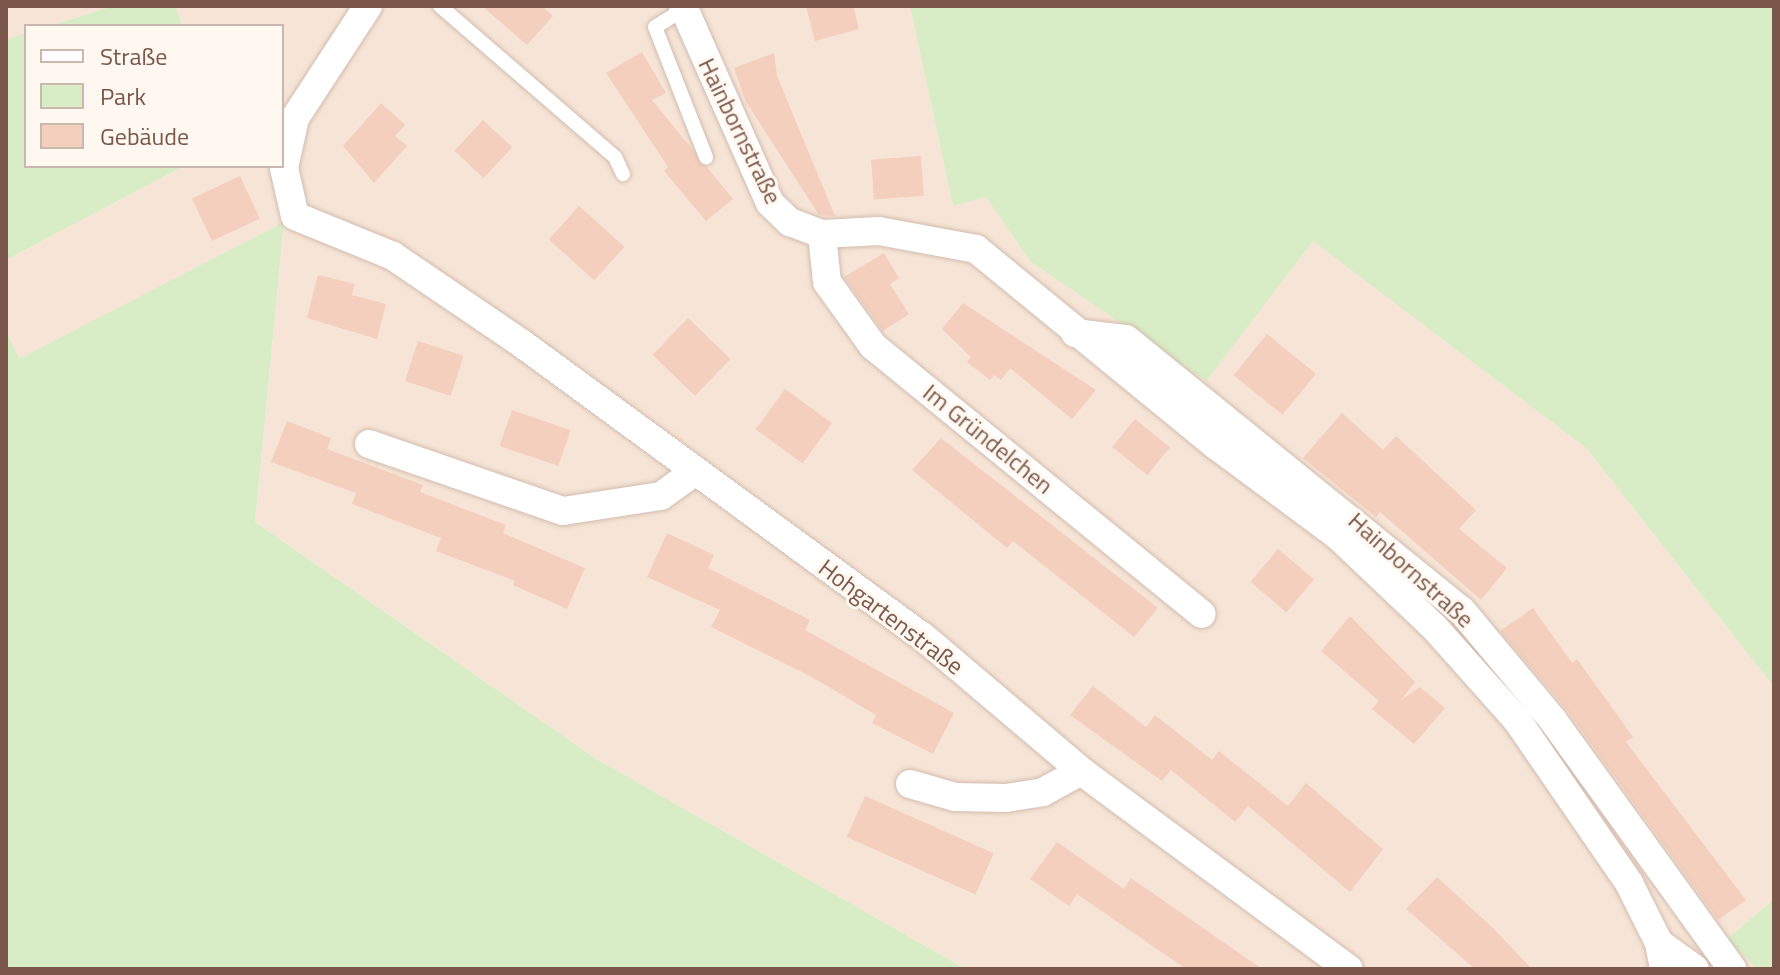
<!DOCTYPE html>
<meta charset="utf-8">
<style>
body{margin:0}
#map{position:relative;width:1780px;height:975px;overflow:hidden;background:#fdf3e8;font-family:"Titillium Web",sans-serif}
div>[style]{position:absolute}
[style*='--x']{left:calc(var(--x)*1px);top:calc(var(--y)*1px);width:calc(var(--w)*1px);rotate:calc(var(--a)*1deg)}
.residential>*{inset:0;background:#f6e5d6}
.green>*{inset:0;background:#d8edc5}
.building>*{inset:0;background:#f4cfbe;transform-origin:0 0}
.roads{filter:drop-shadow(0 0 2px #d3bcaf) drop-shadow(0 0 2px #d3bcaf)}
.service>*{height:14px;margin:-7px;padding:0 7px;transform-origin:7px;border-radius:7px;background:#fff}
.minor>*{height:28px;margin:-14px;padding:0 14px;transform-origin:14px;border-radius:14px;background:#fff}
span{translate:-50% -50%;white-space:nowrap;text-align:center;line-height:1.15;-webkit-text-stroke:6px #fff8f0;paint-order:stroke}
.street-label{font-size:24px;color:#7a574a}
.frame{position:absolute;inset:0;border:8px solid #7a574a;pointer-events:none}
.legend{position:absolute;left:24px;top:24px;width:260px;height:144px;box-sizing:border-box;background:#fff8f0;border:2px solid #cab8ae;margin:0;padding:10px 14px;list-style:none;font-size:24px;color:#7a574a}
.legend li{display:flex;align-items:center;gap:16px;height:40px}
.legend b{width:40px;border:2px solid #cab8ae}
</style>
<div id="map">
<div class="residential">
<div style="clip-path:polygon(6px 6px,113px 6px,50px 26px,26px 26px,26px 33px,6px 40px)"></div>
<div style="clip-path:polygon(175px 6px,910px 6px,953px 206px,986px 196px,1031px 262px,1205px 380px,1313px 240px,1586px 448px,1774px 687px,1774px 899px,1727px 939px,1757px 969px,966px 969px,598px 760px,255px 522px,284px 223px,18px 360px,6px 331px,6px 260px,184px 166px,282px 166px,282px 26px,183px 26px)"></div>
</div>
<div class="green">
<div style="clip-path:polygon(113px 6px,175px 6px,183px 26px,50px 26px)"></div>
<div style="clip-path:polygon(910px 6px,1774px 6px,1774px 687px,1586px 448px,1313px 241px,1206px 381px,1031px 262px,986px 197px,953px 206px)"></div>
<div style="clip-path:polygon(26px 33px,26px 166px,184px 166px,6px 260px,6px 40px)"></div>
<div style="clip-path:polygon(284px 222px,255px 522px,598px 760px,966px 969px,6px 969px,6px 331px,19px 359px)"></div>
<div style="clip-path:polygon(1774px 899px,1774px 969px,1757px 969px,1727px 939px)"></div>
</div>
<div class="building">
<div style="clip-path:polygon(482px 6px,542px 6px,553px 16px,527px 45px)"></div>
<div style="clip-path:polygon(806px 6px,853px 6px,859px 29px,815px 41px)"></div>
<div style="clip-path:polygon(642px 52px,666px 93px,652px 100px,733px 199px,706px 221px,664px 171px,668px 167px,606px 73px)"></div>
<div style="clip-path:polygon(774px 53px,777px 76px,835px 216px,819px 215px,746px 102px,734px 68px)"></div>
<div style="clip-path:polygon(381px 103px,405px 125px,395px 136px,407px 146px,374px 183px,343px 146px)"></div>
<div style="left:483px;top:120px;width:40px;height:42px;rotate:43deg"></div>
<div style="left:921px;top:156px;width:40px;height:50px;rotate:86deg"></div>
<div style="left:240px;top:176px;width:47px;height:53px;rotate:65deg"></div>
<div style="left:579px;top:206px;width:61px;height:45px;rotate:42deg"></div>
<div style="clip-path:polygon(884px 253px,899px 278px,890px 284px,909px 314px,883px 331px,844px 277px)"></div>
<div style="clip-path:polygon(318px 275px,355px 284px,352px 295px,386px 304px,377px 339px,307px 318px)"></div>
<div style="clip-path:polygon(963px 303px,1096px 390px,1072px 419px,1010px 368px,1001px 380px,994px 375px,990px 380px,967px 362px,971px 357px,942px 329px)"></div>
<div style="left:688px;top:318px;width:59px;height:51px;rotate:44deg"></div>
<div style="left:1267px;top:334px;width:63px;height:53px;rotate:39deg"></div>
<div style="left:418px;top:341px;width:48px;height:42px;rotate:18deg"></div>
<div style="left:785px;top:389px;width:58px;height:50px;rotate:36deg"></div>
<div style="left:512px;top:410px;width:62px;height:38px;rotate:19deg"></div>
<div style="clip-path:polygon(1342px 413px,1383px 450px,1396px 436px,1476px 510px,1459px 529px,1507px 568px,1481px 600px,1380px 512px,1376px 517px,1303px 458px)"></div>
<div style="left:1135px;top:419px;width:45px;height:36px;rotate:39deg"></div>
<div style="clip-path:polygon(287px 421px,331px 438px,327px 449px,423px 485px,420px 492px,506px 525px,503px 533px,585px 568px,567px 609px,513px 585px,515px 581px,436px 551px,441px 538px,352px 504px,356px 493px,271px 462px)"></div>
<div style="clip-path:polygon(941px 438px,1158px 608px,1134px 637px,1013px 541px,1007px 548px,912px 470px)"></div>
<div style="clip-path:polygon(667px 533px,714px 555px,708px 568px,810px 620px,805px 630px,954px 713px,933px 754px,872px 723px,876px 715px,810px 676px,711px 627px,720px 610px,647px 577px)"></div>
<div style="left:1278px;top:549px;width:47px;height:43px;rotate:40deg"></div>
<div style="clip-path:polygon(1533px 608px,1572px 663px,1577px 659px,1633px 737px,1626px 742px,1746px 900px,1718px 920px,1566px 709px,1500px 631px)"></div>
<div style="clip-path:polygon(1350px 616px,1415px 682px,1401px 700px,1420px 687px,1445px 708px,1414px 744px,1372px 709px,1379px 701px,1321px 651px)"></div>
<div style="clip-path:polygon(1093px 686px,1146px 727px,1155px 715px,1212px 760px,1219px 751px,1288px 806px,1306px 783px,1383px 849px,1350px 892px,1248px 806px,1235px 822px,1171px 770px,1162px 781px,1070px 715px)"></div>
<div style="left:865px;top:796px;width:141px;height:45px;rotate:24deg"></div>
<div style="clip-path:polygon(1057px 842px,1124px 889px,1131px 878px,1262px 969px,1186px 969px,1077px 894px,1069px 906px,1030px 879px)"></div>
<div style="clip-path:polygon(1437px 877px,1493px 928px,1532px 969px,1475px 969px,1406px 909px)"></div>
</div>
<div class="roads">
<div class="service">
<div style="--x:440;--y:6;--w:231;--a:40.8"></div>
<div style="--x:615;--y:157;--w:19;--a:65"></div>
<div style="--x:684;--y:9;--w:34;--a:148"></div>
<div style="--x:655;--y:27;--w:140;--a:68.6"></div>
</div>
<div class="minor">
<div style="--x:368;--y:6;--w:134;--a:123.1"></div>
<div style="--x:295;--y:118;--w:51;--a:102.4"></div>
<div style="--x:284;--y:168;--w:49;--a:77.1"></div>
<div style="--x:295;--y:216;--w:106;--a:22.2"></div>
<div style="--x:393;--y:256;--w:155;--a:34.2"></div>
<div style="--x:521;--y:343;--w:497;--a:36.2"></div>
<div style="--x:922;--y:636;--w:209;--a:40.3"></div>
<div style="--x:1081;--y:771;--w:333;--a:36.5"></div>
<div style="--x:683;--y:6;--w:215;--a:66.2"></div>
<div style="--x:770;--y:203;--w:28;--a:44"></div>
<div style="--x:790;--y:222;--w:34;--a:21"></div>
<div style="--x:822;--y:234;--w:57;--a:-3"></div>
<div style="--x:879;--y:231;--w:99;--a:10.5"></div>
<div style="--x:976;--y:249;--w:311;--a:39.3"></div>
<div style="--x:1217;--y:446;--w:149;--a:36.6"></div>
<div style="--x:1337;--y:535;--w:134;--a:43.5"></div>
<div style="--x:1434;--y:627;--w:125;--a:48.3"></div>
<div style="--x:1517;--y:720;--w:198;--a:55.5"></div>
<div style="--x:1629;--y:883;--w:67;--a:63.4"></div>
<div style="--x:1659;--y:943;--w:26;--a:79"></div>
<div style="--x:822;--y:234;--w:48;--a:84.1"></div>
<div style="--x:827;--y:282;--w:79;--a:54.3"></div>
<div style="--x:873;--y:346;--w:424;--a:39.2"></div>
<div style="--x:1075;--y:333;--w:51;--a:6.7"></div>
<div style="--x:1126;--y:339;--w:432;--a:39"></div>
<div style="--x:1462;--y:611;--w:141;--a:50.2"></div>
<div style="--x:1552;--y:719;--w:308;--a:54.2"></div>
<div style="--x:369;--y:444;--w:205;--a:19.1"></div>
<div style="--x:563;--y:511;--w:99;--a:-8.7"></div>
<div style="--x:661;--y:496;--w:39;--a:-36"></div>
<div style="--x:910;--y:784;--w:47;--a:16.1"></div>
<div style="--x:955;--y:797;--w:51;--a:1.1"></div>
<div style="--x:1006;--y:798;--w:37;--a:-9"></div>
<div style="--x:1043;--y:792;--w:43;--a:-28.9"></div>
<div style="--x:1659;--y:943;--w:44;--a:35.8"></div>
</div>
</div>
<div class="street-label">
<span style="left:740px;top:131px;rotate:64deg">Hainbornstraße</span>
<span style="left:988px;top:439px;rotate:39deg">Im Gründelchen</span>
<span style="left:1411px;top:570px;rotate:42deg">Hainbornstraße</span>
<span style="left:891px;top:617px;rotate:37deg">Hohgartenstraße</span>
</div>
<div class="frame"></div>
<ul class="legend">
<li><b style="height:10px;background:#fff"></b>Straße</li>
<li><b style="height:22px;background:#d8edc5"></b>Park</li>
<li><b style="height:22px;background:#f4cfbe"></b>Gebäude</li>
</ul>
</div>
